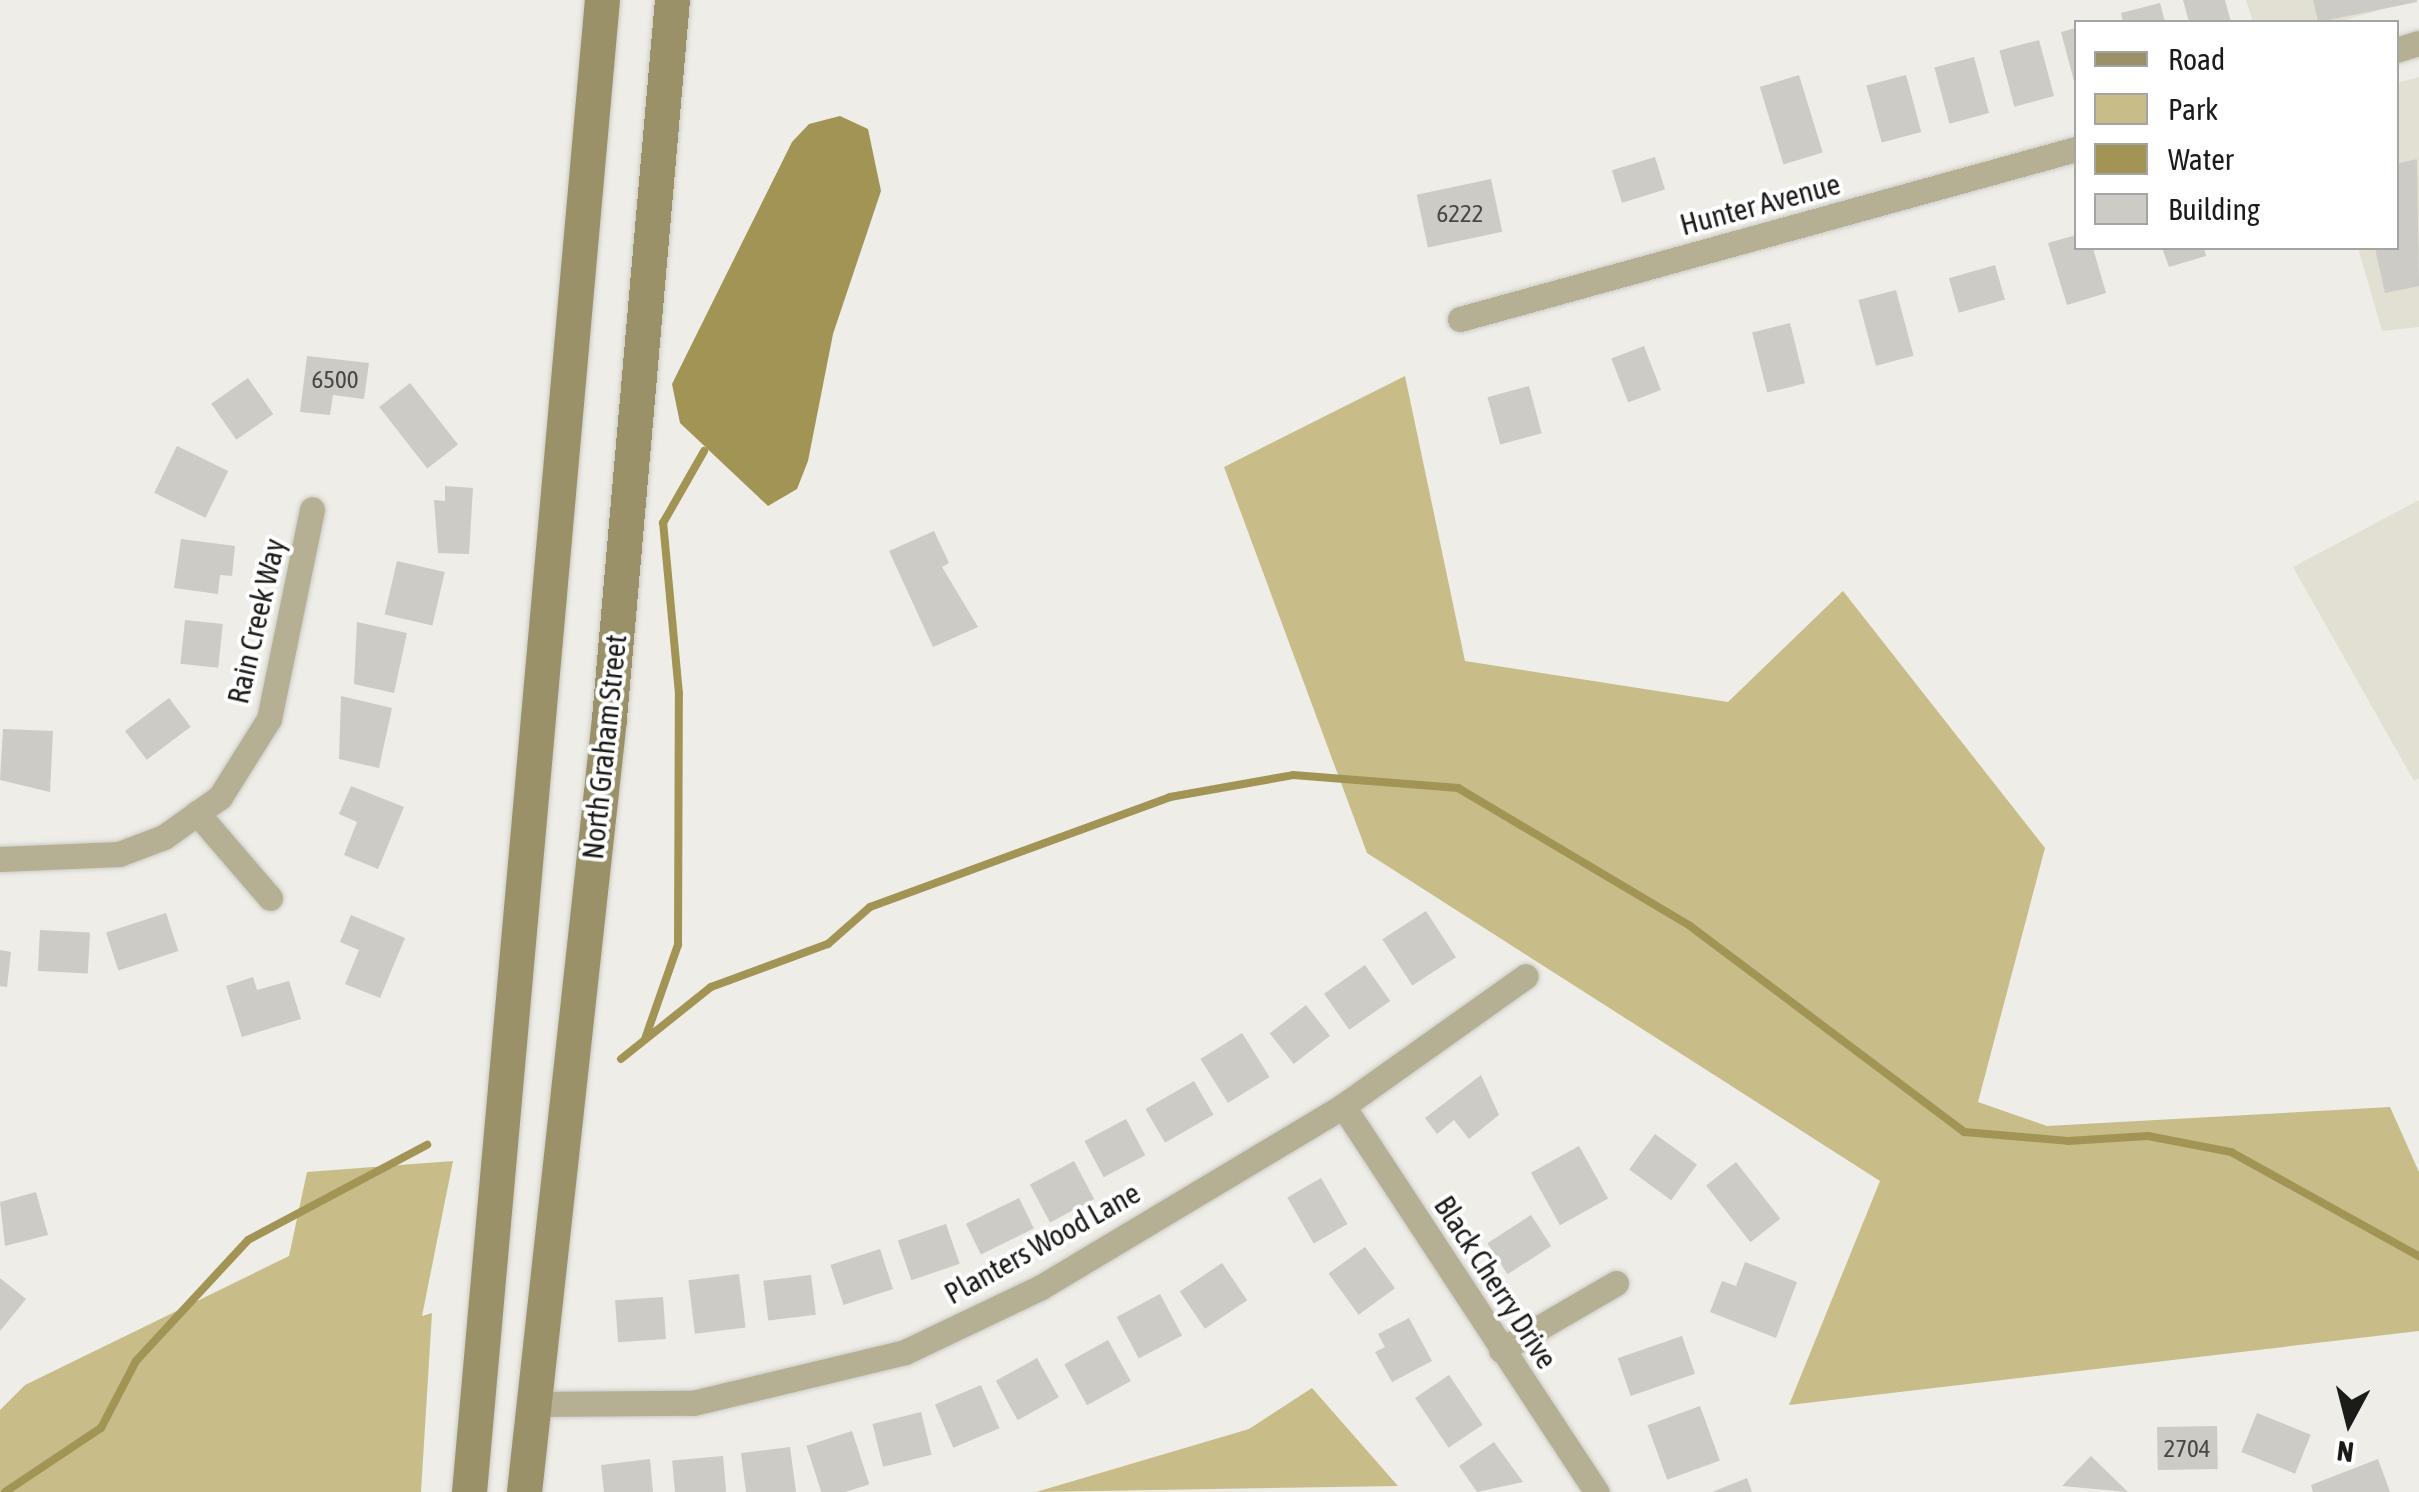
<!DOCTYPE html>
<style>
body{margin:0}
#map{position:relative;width:2419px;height:1492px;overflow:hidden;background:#eeede7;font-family:"Asap Condensed",sans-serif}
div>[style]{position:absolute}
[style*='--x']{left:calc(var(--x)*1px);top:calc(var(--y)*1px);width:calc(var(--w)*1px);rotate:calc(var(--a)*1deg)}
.built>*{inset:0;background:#e2e0d3}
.green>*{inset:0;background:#c8bd88}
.water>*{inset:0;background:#a19455}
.stream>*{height:8px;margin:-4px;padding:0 4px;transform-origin:4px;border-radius:4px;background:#a19455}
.building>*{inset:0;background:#cccbc6;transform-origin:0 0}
.roads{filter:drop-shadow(0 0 2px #cccbc6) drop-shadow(0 0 2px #cccbc6)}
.street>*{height:25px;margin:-12.5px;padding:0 12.5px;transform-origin:12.5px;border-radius:12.5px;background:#b5af94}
.secondary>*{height:35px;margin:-17.5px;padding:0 17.5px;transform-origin:17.5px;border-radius:17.5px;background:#9a9169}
span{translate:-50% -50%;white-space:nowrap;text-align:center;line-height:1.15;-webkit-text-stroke:8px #fff;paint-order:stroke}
.number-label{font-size:25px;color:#474744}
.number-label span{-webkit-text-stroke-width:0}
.street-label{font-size:30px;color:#1b1b19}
.legend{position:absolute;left:2074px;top:20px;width:325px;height:230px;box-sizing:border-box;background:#fff;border:2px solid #a4a4a3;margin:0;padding:12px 18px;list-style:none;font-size:30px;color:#1b1b19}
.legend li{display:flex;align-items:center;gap:20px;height:50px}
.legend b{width:50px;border:2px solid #a4a4a3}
.north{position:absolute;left:2299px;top:1372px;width:100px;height:100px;-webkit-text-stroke:8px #fff;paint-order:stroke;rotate:187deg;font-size:28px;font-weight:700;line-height:40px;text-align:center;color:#1b1b19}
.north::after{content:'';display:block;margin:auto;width:35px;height:45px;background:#1b1b19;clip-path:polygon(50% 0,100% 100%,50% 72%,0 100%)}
</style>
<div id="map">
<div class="built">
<div style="clip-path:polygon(2246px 0,2416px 0,2338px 22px,2253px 22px)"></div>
<div style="clip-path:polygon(2419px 77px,2419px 327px,2382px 331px,2358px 248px,2396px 248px,2397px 83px)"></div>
<div style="clip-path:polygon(2419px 500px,2419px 778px,2414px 781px,2293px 567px)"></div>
</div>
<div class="green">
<div style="clip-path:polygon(1405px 376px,1465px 661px,1728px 702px,1843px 591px,2045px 848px,1978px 1102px,2047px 1126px,2390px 1107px,2419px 1172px,2419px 1331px,1789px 1405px,1880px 1181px,1367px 853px,1224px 467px)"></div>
<div style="clip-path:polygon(453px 1161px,422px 1316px,432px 1313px,421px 1492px,0 1492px,0 1410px,25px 1385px,289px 1256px,307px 1172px)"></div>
<div style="clip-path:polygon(1312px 1388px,1398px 1486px,1036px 1492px,1249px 1429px)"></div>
</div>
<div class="water">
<div style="clip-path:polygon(840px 116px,868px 129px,881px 191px,833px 334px,808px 461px,797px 489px,768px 506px,680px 423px,672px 384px,792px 142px,809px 124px)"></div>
</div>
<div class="stream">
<div style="--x:645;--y:1039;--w:100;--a:-70.7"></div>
<div style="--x:678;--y:945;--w:251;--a:-89.8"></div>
<div style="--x:679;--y:694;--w:172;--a:-95.3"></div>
<div style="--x:663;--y:523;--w:83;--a:-60.3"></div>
<div style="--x:621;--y:1059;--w:115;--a:-38.7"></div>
<div style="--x:711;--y:987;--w:125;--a:-20.2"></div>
<div style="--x:828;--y:944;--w:56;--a:-41.4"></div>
<div style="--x:870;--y:907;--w:320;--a:-20.1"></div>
<div style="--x:1170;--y:797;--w:125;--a:-10.1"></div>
<div style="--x:1293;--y:775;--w:166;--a:4.5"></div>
<div style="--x:1458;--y:788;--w:270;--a:30.7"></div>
<div style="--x:1690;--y:926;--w:343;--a:36.9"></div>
<div style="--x:1964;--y:1132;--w:104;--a:4.9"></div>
<div style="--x:2068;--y:1141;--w:80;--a:-3.6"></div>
<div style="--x:2148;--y:1136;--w:85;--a:10.9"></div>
<div style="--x:2231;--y:1152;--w:215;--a:29"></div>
<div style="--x:5;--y:1492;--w:115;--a:-33.7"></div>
<div style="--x:101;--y:1428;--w:76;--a:-62.4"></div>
<div style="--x:136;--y:1361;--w:165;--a:-47.2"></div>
<div style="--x:248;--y:1240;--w:203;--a:-28"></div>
</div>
<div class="building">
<div style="clip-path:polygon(2183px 0,2225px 0,2231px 22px,2189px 22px)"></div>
<div style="clip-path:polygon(2313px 0,2417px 0,2417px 2px,2318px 22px)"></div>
<div style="clip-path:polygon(2160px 3px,2165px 22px,2123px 22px,2121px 13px)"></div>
<div style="clip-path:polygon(2076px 28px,2076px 85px,2075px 85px,2061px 32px)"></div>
<div style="left:2039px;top:40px;width:58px;height:41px;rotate:75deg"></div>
<div style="left:1974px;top:57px;width:58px;height:41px;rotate:75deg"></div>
<div style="left:1799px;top:75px;width:81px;height:41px;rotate:73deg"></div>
<div style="left:1906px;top:75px;width:59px;height:41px;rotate:75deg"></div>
<div style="left:1655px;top:157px;width:34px;height:45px;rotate:73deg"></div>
<div style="clip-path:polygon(2417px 159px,2419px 286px,2385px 293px,2375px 248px,2396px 248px,2396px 164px)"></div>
<div style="left:1491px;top:179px;width:54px;height:76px;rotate:78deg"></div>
<div style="clip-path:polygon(2076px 235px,2076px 248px,2093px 248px,2106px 293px,2067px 305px,2048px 243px)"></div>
<div style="clip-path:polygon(2162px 248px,2204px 248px,2206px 256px,2169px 267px)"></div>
<div style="left:1995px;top:265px;width:36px;height:48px;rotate:74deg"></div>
<div style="left:1896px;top:290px;width:68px;height:39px;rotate:75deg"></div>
<div style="left:1790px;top:323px;width:62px;height:39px;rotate:76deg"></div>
<div style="left:1644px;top:346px;width:47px;height:35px;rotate:69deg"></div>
<div style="clip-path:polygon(307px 356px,369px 363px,364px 399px,333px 395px,330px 415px,300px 412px)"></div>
<div style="left:248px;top:378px;width:44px;height:45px;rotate:55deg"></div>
<div style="left:410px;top:383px;width:78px;height:39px;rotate:52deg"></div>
<div style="left:1529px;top:386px;width:49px;height:43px;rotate:75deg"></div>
<div style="left:177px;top:446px;width:57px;height:52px;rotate:26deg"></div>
<div style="clip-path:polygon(445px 486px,473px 488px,469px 554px,438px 553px,434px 500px,445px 501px)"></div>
<div style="clip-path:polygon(934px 531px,949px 563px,942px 567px,978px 627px,933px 647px,889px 551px)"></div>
<div style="clip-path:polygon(181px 539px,235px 546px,232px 576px,220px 575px,218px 594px,174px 588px)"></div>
<div style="left:397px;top:561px;width:49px;height:55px;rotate:13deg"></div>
<div style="left:185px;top:620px;width:38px;height:44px;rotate:6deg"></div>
<div style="clip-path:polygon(357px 622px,407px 633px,394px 693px,354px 684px)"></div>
<div style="clip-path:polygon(341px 696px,392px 708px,379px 768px,339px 759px)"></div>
<div style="left:169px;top:698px;width:36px;height:55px;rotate:53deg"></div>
<div style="clip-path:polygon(3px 729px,53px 731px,50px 792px,0 780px)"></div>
<div style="clip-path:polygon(351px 786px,404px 807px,378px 869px,344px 855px,357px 822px,339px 814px)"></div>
<div style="left:1426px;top:911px;width:55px;height:52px;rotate:57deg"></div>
<div style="left:166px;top:913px;width:40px;height:63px;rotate:72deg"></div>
<div style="clip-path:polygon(351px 915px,405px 938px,380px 998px,345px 984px,359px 950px,340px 942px)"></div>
<div style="left:40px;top:930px;width:50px;height:41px;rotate:3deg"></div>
<div style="clip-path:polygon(0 950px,11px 952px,7px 987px,0 986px)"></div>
<div style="left:1365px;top:965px;width:44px;height:50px;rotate:55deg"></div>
<div style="clip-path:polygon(253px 977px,257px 990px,289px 981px,301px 1019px,242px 1037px,226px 986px)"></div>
<div style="left:1306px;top:1005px;width:39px;height:46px;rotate:52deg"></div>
<div style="left:1242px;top:1033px;width:52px;height:49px;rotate:58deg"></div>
<div style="clip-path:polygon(1481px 1075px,1499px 1115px,1469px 1139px,1454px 1120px,1437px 1134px,1425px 1118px)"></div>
<div style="left:1194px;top:1081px;width:39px;height:56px;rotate:60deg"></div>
<div style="left:1126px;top:1119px;width:41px;height:47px;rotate:62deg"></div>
<div style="left:1655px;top:1134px;width:52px;height:44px;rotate:36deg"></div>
<div style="left:1579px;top:1146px;width:60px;height:55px;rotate:61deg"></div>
<div style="left:1074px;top:1161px;width:43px;height:50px;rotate:62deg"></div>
<div style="left:1736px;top:1162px;width:72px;height:38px;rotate:52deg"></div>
<div style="left:1321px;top:1178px;width:53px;height:39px;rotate:60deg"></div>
<div style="clip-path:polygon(36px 1192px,48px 1235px,5px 1246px,0 1202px)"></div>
<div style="left:1019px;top:1198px;width:34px;height:59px;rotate:64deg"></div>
<div style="left:1531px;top:1215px;width:37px;height:52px;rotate:57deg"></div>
<div style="left:946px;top:1224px;width:42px;height:51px;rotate:71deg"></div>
<div style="left:1365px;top:1247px;width:51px;height:45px;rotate:54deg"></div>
<div style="left:880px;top:1249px;width:42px;height:52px;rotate:72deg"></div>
<div style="clip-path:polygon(1745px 1262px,1797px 1282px,1776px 1338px,1710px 1312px,1722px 1281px,1736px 1286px)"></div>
<div style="left:1222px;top:1263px;width:45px;height:51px;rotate:56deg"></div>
<div style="left:739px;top:1274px;width:54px;height:51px;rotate:83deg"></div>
<div style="left:811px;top:1275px;width:40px;height:48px;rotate:83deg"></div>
<div style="clip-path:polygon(0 1278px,26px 1299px,0 1331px)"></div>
<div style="left:1160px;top:1294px;width:47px;height:49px;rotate:62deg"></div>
<div style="left:663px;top:1297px;width:42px;height:48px;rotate:86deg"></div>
<div style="clip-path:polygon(1409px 1318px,1432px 1361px,1392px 1382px,1375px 1352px,1385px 1347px,1378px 1334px)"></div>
<div style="left:1682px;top:1336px;width:40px;height:68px;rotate:71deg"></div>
<div style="left:1108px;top:1340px;width:47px;height:50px;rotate:61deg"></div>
<div style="left:1037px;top:1358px;width:45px;height:47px;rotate:61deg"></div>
<div style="left:1449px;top:1375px;width:60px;height:41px;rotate:56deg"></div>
<div style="left:981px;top:1385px;width:47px;height:50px;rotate:67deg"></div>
<div style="left:1700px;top:1406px;width:58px;height:56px;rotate:70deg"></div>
<div style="left:921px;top:1412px;width:44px;height:50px;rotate:76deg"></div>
<div style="left:2257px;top:1413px;width:58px;height:42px;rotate:22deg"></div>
<div style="left:2217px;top:1426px;width:43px;height:60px;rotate:89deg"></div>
<div style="left:852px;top:1431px;width:56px;height:48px;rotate:72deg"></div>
<div style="clip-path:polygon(1494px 1442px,1523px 1482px,1477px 1492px,1459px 1466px)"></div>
<div style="clip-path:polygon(790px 1447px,796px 1492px,746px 1492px,741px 1453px)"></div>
<div style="left:723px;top:1456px;width:36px;height:51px;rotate:85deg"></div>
<div style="clip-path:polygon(2091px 1456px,2128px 1492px,2062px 1486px)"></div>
<div style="clip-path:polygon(650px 1459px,653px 1492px,604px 1492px,601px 1465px)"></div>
<div style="clip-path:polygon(2378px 1459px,2390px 1492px,2313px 1492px,2311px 1485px)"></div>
<div style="clip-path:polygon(1747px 1478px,1752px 1492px,1712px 1492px)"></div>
</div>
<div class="roads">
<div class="street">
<div style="--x:2396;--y:50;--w:24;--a:-17"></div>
<div style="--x:1460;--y:319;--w:639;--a:-15.43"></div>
<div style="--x:197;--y:813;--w:112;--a:49.3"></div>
<div style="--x:0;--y:859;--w:119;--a:-2.4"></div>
<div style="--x:119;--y:854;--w:48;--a:-20.7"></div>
<div style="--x:164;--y:837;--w:69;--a:-35.5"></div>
<div style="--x:220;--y:797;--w:92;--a:-57.9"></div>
<div style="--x:269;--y:719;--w:214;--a:-78.4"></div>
<div style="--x:1343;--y:1106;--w:462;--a:56.7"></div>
<div style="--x:1501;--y:1350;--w:133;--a:-30.2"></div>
<div style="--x:530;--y:1404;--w:163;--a:-0.4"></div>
<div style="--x:693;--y:1403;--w:218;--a:-13.5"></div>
<div style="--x:905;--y:1352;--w:151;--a:-25.5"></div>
<div style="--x:1041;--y:1287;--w:352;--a:-30.9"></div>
<div style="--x:1343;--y:1106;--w:224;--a:-35.4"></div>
</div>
<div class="secondary">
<div style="--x:469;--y:1492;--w:1498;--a:-84.91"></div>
<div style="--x:524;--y:1492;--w:779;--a:-83.73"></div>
<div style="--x:609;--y:718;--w:721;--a:-84.99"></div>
</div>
</div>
<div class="number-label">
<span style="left:1460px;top:213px">6222</span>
<span style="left:335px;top:379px">6500</span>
<span style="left:2187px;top:1448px">2704</span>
</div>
<div class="street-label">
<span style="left:1760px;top:204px;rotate:-15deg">Hunter Avenue</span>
<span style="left:256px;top:621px;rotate:-77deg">Rain Creek Way</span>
<span style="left:604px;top:747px;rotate:-84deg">North Graham Street</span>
<span style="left:1042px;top:1243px;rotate:-29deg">Planters Wood Lane</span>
<span style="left:1496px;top:1282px;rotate:57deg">Black Cherry Drive</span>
</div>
<ul class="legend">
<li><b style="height:12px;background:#9a9169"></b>Road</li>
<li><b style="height:28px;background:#c8bd88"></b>Park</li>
<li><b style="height:28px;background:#a19455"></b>Water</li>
<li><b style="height:28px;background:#cccbc6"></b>Building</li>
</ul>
<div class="north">N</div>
</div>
